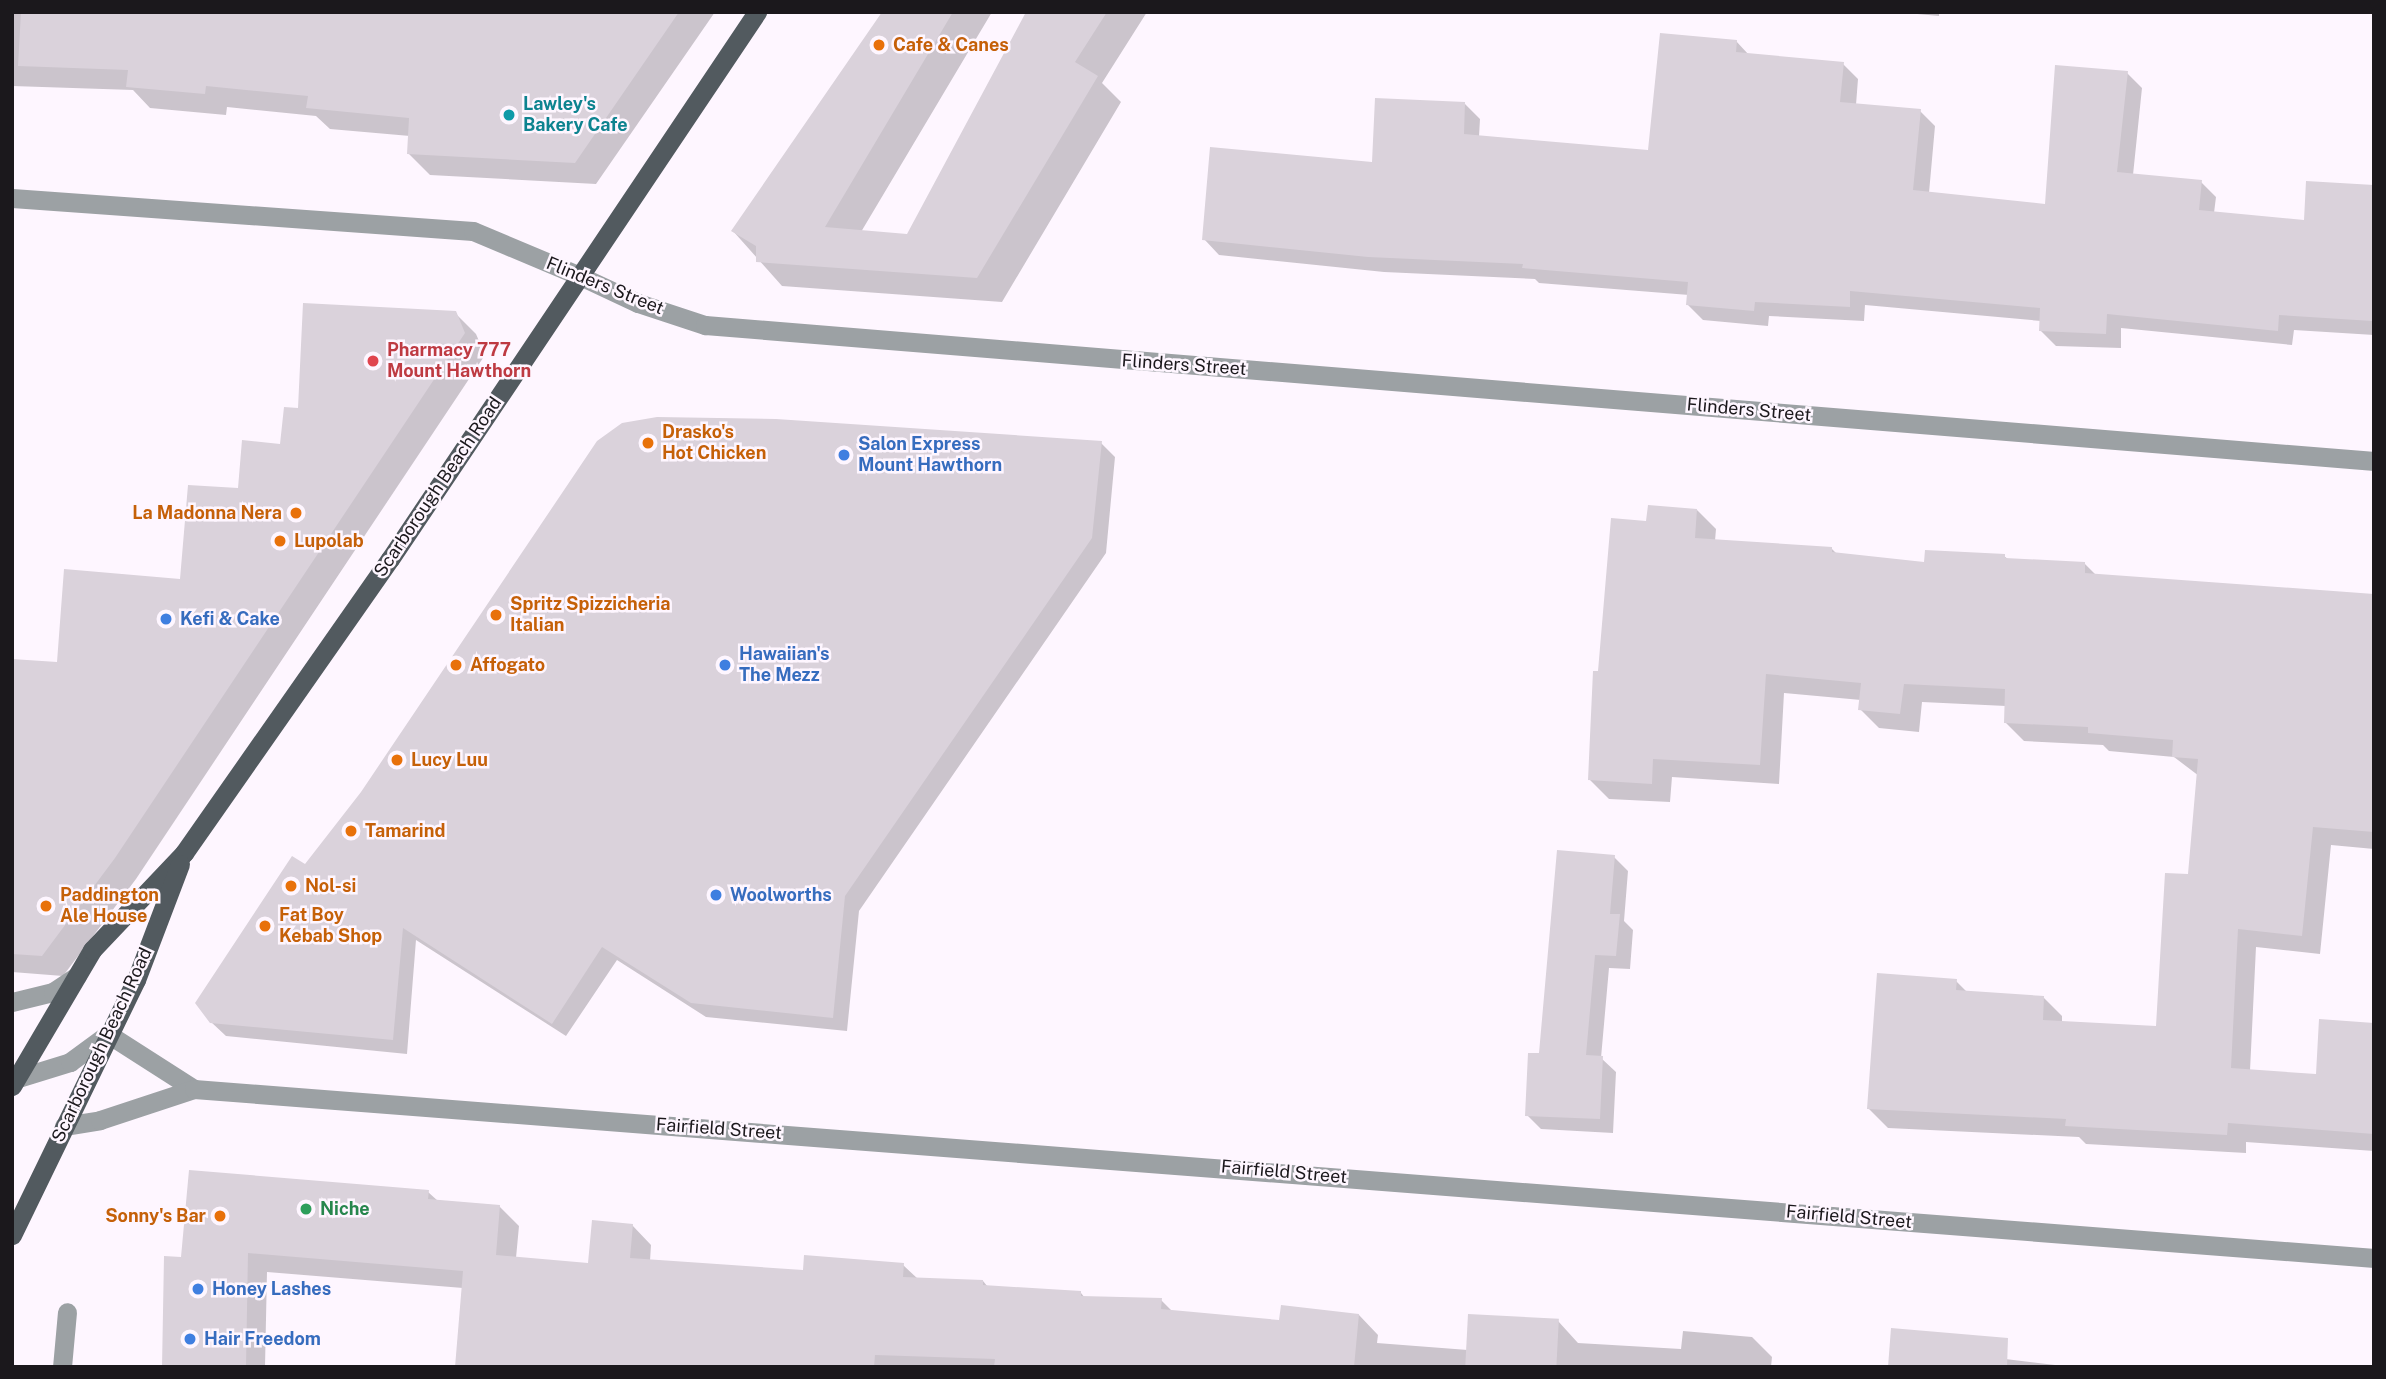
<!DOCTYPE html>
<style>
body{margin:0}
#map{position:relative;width:2386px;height:1379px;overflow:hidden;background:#fef6ff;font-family:"Public Sans",sans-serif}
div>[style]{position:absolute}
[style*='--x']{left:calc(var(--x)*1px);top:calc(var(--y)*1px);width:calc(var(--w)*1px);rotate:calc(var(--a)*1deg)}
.shadow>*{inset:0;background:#0003}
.building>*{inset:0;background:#dad2db;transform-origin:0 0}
.minor>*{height:19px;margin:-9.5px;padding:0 9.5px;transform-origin:9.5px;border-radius:9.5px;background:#9ca1a4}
.tertiary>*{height:19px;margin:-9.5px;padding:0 9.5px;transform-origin:9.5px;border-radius:9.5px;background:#9ca1a4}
.primary>*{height:19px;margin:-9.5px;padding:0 9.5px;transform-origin:9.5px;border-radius:9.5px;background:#525a5f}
.dots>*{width:19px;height:19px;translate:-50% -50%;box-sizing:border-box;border:4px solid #fef6ff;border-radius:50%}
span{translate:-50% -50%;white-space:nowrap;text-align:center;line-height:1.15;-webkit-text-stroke:5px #fef6ff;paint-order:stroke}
.food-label{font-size:18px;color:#c56008;font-weight:700}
.left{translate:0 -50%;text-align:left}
.right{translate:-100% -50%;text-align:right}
.culture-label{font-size:18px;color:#0d838f;font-weight:700}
.street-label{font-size:18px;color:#1b181c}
.health-label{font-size:18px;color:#be3a42;font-weight:700}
.shop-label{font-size:18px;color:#366cbe;font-weight:700}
.leisure-label{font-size:18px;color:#27864d;font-weight:700}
.frame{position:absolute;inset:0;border:14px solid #1b181c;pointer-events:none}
</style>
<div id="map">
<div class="shadow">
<div style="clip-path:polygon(12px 12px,715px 12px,596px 184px,430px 175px,409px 154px,410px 136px,330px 129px,316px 116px,227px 107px,226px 115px,150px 108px,133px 90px,12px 86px)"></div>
<div style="clip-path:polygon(884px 12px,992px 12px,861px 232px,908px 236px,1028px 12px,1147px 12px,1102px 83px,1121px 102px,1002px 302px,782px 286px,733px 231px)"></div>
<div style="clip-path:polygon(1895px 12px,1939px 12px,1939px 16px)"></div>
<div style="clip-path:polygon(1736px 41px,1749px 55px,1843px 64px,1858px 79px,1856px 105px,1920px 111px,1935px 126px,1929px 193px,2046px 206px,2127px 73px,2142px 88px,2133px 175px,2201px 182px,2216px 197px,2214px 213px,2306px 222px,2374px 186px,2374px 335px,2294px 330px,2292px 345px,2121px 328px,2121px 348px,2056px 346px,2041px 331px,2041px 321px,1865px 305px,1864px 321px,1769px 316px,1768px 326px,1703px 320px,1688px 305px,1689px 295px,1539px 283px,1535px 279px,1384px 272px,1219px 255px,1204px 239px,1374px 164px,1465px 104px,1480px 119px,1479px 137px,1649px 151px)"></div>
<div style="clip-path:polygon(455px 313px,476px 334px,485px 355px,136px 879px,63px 976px,12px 972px,12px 661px,58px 664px,182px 581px,240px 490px,282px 446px,300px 410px)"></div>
<div style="clip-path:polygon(1101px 443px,1115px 457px,1106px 553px,859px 911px,847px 1031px,706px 1017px,617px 960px,566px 1036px,416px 940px,407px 1054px,226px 1036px,211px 1022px,305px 867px)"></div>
<div style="clip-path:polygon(1697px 510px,1716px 529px,1715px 541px,1831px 548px,1837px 554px,1926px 564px,2004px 556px,2009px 560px,2084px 563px,2097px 576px,2374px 598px,2374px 849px,2331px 845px,2320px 954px,2256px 947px,2250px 1071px,2317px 1076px,2374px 1025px,2374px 1151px,2246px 1142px,2246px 1153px,2086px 1144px,2079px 1137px,1888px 1128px,1869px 1109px,1956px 981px,1968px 993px,2043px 997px,2062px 1016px,2062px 1022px,2158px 1028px,2190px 876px,2199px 776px,2174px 757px,2109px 751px,2103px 745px,2024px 741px,2005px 722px,2006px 706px,1922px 702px,1919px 732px,1879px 728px,1860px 709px,1861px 700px,1784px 693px,1779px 784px,1672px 777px,1670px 802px,1609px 799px,1590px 780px,1599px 673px,1647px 523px)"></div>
<div style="clip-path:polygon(1614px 857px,1628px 871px,1624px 921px,1633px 930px,1630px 969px,1609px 968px,1601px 1058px,1616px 1072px,1613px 1133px,1541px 1129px,1527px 1115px,1541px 1055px)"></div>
<div style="clip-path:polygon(428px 1192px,438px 1201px,499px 1206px,519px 1226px,516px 1258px,590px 1265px,632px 1225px,651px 1245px,650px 1261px,804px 1272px,903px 1265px,918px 1279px,983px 1281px,988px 1287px,1081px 1293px,1085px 1298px,1161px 1300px,1173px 1312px,1281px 1321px,1359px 1315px,1378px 1335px,1377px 1343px,1468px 1350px,1558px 1321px,1578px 1343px,1681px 1349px,1683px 1331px,1752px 1337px,1772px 1357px,1771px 1367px,456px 1367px,463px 1288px,267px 1272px,265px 1367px,164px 1367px,182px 1259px)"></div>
<div style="clip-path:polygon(1989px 1357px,2072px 1367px,1889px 1367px)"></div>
</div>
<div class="building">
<div style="clip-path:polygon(21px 12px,679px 12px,575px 163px,407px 154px,409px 118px,306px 108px,308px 96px,206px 86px,205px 94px,126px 87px,128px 70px,18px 66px)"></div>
<div style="clip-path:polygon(882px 12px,953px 12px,825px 227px,907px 234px,1026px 12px,1107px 12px,1075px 62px,1098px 76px,977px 278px,756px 262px,756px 246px,731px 231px)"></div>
<div style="clip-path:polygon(1660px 33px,1737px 40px,1736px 52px,1844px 62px,1840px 102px,1921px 109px,1913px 190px,2045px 204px,2055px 65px,2128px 71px,2117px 172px,2202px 180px,2199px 210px,2304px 220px,2306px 181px,2374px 185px,2372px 321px,2279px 315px,2278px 331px,2107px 314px,2106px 334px,2039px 331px,2040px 308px,1850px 291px,1850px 307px,1755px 302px,1754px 311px,1686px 305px,1688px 282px,1522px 268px,1523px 264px,1368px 257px,1202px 240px,1210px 147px,1372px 162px,1375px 98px,1465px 102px,1464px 134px,1648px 150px)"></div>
<div style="clip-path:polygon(303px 303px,456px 311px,465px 333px,115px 858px,42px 956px,12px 954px,12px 659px,57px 662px,64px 569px,180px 579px,188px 485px,238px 488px,242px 440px,280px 444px,284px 407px,298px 408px)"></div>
<div style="clip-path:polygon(657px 417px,776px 419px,1102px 441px,1092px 538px,845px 896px,833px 1018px,691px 1003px,602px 947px,552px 1024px,403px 928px,393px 1040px,210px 1023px,195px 1003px,292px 856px,305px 864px,361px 792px,597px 441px,622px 423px)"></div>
<div style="clip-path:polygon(1648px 505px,1697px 509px,1695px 538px,1832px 547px,1832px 552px,1924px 562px,1925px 550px,2005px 554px,2005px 558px,2085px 562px,2085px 573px,2374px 594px,2374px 832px,2313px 827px,2302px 936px,2238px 929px,2231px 1068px,2316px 1074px,2319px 1019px,2374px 1023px,2374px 1134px,2228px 1123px,2227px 1135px,2065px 1126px,2066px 1119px,1867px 1109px,1877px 973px,1957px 979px,1956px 990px,2044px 996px,2043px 1020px,2156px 1026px,2165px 873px,2188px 874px,2198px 759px,2172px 757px,2173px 740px,2088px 733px,2088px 727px,2004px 723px,2005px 689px,1904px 684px,1900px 714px,1858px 710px,1861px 683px,1766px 674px,1760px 765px,1653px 759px,1652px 784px,1588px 780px,1593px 671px,1598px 671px,1611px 518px,1646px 521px)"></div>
<div style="clip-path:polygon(1557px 850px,1615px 855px,1610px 914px,1620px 914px,1616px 956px,1595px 955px,1586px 1055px,1603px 1056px,1600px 1119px,1525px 1116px,1528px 1053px,1539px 1053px)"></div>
<div style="clip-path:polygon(189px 1170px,429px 1190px,428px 1199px,500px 1205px,496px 1255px,588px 1263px,592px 1220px,633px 1224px,630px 1258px,803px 1270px,804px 1255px,904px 1263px,903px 1277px,983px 1280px,983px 1285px,1081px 1291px,1081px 1296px,1162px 1298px,1161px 1309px,1279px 1320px,1281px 1305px,1359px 1314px,1354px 1367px,994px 1367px,995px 1359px,875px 1355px,874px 1367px,455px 1367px,463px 1271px,248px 1253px,246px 1367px,162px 1367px,164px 1256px,181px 1257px)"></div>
<div style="left:1468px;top:1314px;width:91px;height:53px;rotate:3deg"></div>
<div style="clip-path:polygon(1891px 1328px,2008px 1338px,2007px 1367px,1888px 1367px)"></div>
</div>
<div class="minor">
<div style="--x:580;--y:276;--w:64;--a:25"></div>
<div style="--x:638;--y:303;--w:71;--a:18.2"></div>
<div style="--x:705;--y:325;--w:1675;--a:4.66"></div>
<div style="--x:12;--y:1002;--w:42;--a:-13.7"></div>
<div style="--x:53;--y:992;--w:29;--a:-34"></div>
<div style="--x:12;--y:1080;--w:61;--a:-17.2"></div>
<div style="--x:70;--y:1062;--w:47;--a:-36.4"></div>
<div style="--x:108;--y:1034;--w:102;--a:32.6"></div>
<div style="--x:64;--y:1126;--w:36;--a:-9"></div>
<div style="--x:100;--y:1120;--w:99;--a:-18.3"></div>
<div style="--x:194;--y:1089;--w:2187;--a:4.43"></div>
<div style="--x:62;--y:1367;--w:55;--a:-84.8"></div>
</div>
<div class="tertiary">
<div style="--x:12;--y:198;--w:462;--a:4.1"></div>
<div style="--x:473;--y:231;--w:116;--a:22.8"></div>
</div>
<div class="primary">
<div style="--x:12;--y:1086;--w:158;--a:-59.5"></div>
<div style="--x:92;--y:950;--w:134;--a:-46.5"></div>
<div style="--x:184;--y:853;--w:359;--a:-55"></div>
<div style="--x:390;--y:559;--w:659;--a:-56.14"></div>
<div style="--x:12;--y:1235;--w:284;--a:-64.1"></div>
<div style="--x:136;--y:980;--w:124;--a:-69.2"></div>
</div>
<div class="dots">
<div style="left:879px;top:45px;background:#e8710a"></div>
<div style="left:509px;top:115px;background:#0f9aa8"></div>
<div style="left:373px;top:361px;background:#e0444e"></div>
<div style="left:648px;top:443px;background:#e8710a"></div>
<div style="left:844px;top:455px;background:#3f7fe0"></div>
<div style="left:296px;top:513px;background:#e8710a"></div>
<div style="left:280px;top:541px;background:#e8710a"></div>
<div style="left:496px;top:615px;background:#e8710a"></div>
<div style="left:166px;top:619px;background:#3f7fe0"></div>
<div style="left:456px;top:665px;background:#e8710a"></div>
<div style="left:725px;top:665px;background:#3f7fe0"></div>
<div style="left:397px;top:760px;background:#e8710a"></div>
<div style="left:351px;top:831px;background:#e8710a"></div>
<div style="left:291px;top:886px;background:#e8710a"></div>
<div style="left:716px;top:895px;background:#3f7fe0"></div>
<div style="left:46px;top:906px;background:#e8710a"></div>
<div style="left:265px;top:926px;background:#e8710a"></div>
<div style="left:306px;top:1209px;background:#2e9e5b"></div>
<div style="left:220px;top:1216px;background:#e8710a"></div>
<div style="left:198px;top:1289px;background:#3f7fe0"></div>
<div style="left:190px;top:1339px;background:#3f7fe0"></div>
</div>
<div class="food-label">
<span class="left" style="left:893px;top:45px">Cafe &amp; Canes</span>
<span class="left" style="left:662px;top:443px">Drasko's<br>Hot Chicken</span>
<span class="right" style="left:282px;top:513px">La Madonna Nera</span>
<span class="left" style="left:294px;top:541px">Lupolab</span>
<span class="left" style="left:510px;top:615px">Spritz Spizzicheria<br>Italian</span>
<span class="left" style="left:470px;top:665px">Affogato</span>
<span class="left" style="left:411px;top:760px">Lucy Luu</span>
<span class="left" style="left:365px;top:831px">Tamarind</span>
<span class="left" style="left:305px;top:886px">Nol-si</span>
<span class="left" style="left:60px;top:906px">Paddington<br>Ale House</span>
<span class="left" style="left:279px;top:926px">Fat Boy<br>Kebab Shop</span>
<span class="right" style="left:206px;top:1216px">Sonny's Bar</span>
</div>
<div class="culture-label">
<span class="left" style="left:523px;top:115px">Lawley's<br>Bakery Cafe</span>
</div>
<div class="street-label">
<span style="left:605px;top:286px;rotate:22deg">Flinders Street</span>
<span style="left:1184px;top:365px;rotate:4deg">Flinders Street</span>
<span style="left:1749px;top:410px;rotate:5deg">Flinders Street</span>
<span style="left:438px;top:487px;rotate:-56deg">Scarborough Beach Road</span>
<span style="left:102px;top:1045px;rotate:-65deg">Scarborough Beach Road</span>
<span style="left:719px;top:1129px;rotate:4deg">Fairfield Street</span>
<span style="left:1284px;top:1172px;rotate:5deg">Fairfield Street</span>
<span style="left:1849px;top:1217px;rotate:5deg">Fairfield Street</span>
</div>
<div class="health-label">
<span class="left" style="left:387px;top:361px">Pharmacy 777<br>Mount Hawthorn</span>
</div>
<div class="shop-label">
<span class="left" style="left:858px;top:455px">Salon Express<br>Mount Hawthorn</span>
<span class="left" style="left:180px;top:619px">Kefi &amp; Cake</span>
<span class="left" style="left:739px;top:665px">Hawaiian's<br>The Mezz</span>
<span class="left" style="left:730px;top:895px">Woolworths</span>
<span class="left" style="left:212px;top:1289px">Honey Lashes</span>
<span class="left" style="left:204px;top:1339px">Hair Freedom</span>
</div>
<div class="leisure-label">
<span class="left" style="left:320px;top:1209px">Niche</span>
</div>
<div class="frame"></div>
</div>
